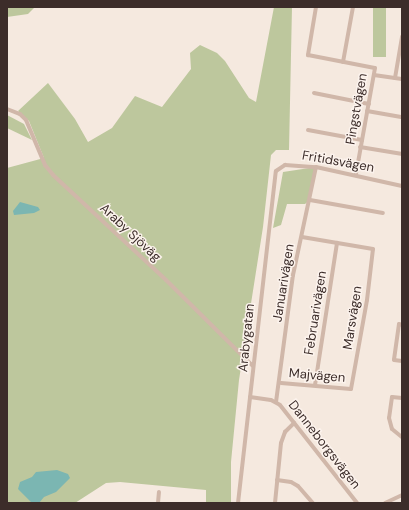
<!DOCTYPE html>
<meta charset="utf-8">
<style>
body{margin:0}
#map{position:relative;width:409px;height:510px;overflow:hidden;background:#f5e9df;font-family:"DM Sans",sans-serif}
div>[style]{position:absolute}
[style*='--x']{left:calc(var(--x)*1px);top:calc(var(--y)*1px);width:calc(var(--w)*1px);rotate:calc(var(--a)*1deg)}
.green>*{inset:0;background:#bdc79d;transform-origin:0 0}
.water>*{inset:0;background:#7bb6b2}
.minor>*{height:4px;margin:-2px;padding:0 2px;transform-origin:2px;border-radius:2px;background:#d0b7a9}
span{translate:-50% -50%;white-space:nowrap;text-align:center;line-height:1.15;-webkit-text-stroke:3px #fcf3ed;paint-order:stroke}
.street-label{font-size:13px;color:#3c2d2a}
.frame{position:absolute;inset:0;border:8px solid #3c2d2a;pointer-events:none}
</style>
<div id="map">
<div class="green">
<div style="clip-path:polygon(7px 7px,35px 7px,28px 14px,7px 17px)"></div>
<div style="clip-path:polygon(274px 7px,292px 7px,289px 150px,276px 150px,271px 155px,263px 227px,239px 380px,231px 462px,231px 503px,206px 503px,206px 490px,120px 482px,106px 483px,75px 503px,7px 503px,7px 168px,44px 158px,29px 121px,18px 111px,48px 83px,75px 119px,88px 142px,112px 128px,135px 96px,162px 107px,191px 69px,190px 53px,200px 45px,217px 53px,225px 61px,249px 98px,256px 102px)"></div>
<div style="left:373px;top:7px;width:13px;height:50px"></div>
<div style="clip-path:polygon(7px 115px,24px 124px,32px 140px,7px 128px)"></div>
<div style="clip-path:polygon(316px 167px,310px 200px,305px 204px,287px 204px,281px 225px,273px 228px,283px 172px)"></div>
</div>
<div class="water">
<div style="clip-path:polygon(20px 202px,38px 207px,40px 210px,34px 213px,14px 215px,13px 211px)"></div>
<div style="clip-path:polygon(57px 470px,68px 474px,70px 478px,56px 492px,44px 497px,39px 503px,32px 503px,18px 489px,20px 482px,32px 477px,36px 472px)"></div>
</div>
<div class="minor">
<div style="--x:316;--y:7;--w:49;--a:99.5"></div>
<div style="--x:308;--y:55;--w:68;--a:11"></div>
<div style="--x:375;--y:68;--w:108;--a:100.2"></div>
<div style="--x:343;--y:62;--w:56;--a:-79.7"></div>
<div style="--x:374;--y:75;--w:28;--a:8"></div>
<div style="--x:395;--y:78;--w:42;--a:-80.3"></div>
<div style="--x:314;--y:93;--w:56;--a:11.3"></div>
<div style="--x:7;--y:109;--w:14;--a:21"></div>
<div style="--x:20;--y:114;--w:8;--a:45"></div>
<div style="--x:26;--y:120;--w:49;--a:67.1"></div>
<div style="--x:45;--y:165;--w:13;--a:51"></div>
<div style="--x:53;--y:175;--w:154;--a:42.9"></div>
<div style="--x:166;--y:280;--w:122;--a:44.7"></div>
<div style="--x:367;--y:111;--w:36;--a:10"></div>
<div style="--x:308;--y:130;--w:55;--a:10.5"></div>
<div style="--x:360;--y:147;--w:43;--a:9.5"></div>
<div style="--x:310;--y:200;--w:74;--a:10.1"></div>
<div style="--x:402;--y:325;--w:3;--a:-162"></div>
<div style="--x:399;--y:324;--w:36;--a:98"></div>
<div style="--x:394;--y:360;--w:8;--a:7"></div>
<div style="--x:281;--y:383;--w:70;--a:4.9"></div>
<div style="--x:351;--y:389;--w:90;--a:-79.8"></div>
<div style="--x:367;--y:300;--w:51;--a:-83.3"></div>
<div style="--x:373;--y:249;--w:72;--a:-170.4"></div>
<div style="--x:315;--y:385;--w:144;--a:-81.2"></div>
<div style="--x:250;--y:397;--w:21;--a:8"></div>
<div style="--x:271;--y:400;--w:10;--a:29"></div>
<div style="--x:280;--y:405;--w:125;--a:51.8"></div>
<div style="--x:402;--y:398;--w:10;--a:-174"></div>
<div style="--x:392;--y:397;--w:21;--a:98"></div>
<div style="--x:389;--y:418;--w:11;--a:75"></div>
<div style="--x:392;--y:429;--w:13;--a:39"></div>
<div style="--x:276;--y:402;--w:128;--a:-82.4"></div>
<div style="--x:293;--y:275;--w:110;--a:-78"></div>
<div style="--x:277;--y:480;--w:14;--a:8"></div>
<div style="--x:291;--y:482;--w:8;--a:30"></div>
<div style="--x:298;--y:486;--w:23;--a:49"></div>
<div style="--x:158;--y:503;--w:11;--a:-85"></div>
<div style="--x:238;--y:503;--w:334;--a:-83.5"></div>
<div style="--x:276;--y:171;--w:11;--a:-34"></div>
<div style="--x:285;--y:165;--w:31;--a:4"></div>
<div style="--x:316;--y:167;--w:88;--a:12.5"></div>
<div style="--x:275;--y:503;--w:60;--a:-84.3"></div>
<div style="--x:281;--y:443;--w:12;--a:-70"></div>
<div style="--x:285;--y:432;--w:13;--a:-45"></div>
<div style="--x:385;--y:503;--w:19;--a:-25"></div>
</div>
<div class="street-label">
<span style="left:357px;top:109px;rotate:-80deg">Pingstvägen</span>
<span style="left:338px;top:162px;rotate:10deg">Fritidsvägen</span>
<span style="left:130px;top:233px;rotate:43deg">Araby Sjöväg</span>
<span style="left:284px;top:283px;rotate:-81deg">Januarivägen</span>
<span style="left:316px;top:313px;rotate:-81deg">Februarivägen</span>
<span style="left:353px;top:318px;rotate:-81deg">Marsvägen</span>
<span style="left:247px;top:338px;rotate:-84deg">Arabygatan</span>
<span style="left:317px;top:376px;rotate:5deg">Majvägen</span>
<span style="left:324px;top:445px;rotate:52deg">Danneborgsvägen</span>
</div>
<div class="frame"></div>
</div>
